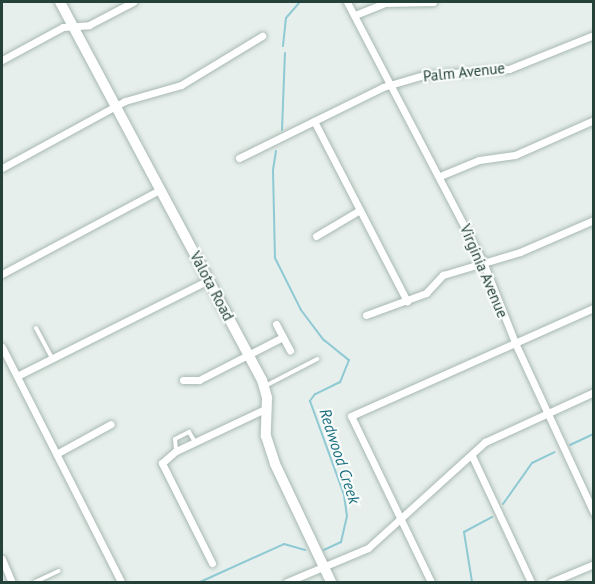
<!DOCTYPE html>
<style>
body{margin:0}
#map{position:relative;width:595px;height:584px;overflow:hidden;background:#e6efeb;font-family:"PT Sans",sans-serif}
div>[style]{position:absolute}
[style*='--x']{left:calc(var(--x)*1px);top:calc(var(--y)*1px);width:calc(var(--w)*1px);rotate:calc(var(--a)*1deg)}
.stream>*{height:2px;margin:-1px;padding:0 1px;transform-origin:1px;border-radius:1px;background:#8ec9d4}
.roads{filter:drop-shadow(0 0 2px #a8b8b2) drop-shadow(0 0 2px #a8b8b2)}
.lane>*{height:4px;margin:-2px;padding:0 2px;transform-origin:2px;border-radius:2px;background:#fff}
.street>*{height:7px;margin:-3.5px;padding:0 3.5px;transform-origin:3.5px;border-radius:3.5px;background:#fff}
.secondary>*{height:10px;margin:-5px;padding:0 5px;transform-origin:5px;border-radius:5px;background:#fff}
span{translate:-50% -50%;white-space:nowrap;text-align:center;line-height:1.15;-webkit-text-stroke:4.5px #f7fbf9;paint-order:stroke}
.street-label{font-size:15px;color:#24423a}
.water-label{font-size:16px;color:#1c6f80;font-style:italic}
.frame{position:absolute;inset:0;border:3px solid #24423a;pointer-events:none}
</style>
<div id="map">
<div class="stream">
<div style="--x:283;--y:46;--w:28;--a:-84"></div>
<div style="--x:286;--y:18;--w:21;--a:-49"></div>
<div style="--x:282;--y:130;--w:77;--a:-87.8"></div>
<div style="--x:276;--y:151;--w:20;--a:99"></div>
<div style="--x:273;--y:171;--w:87;--a:88.7"></div>
<div style="--x:275;--y:258;--w:58;--a:63.4"></div>
<div style="--x:301;--y:310;--w:38;--a:53"></div>
<div style="--x:324;--y:340;--w:32;--a:39"></div>
<div style="--x:349;--y:360;--w:24;--a:112"></div>
<div style="--x:340;--y:382;--w:28;--a:154"></div>
<div style="--x:315;--y:394;--w:9;--a:126"></div>
<div style="--x:310;--y:401;--w:100;--a:70.1"></div>
<div style="--x:344;--y:495;--w:21;--a:82"></div>
<div style="--x:347;--y:516;--w:27;--a:103"></div>
<div style="--x:341;--y:542;--w:19;--a:155"></div>
<div style="--x:570;--y:445;--w:26;--a:-25"></div>
<div style="--x:503;--y:504;--w:50;--a:-54.7"></div>
<div style="--x:532;--y:463;--w:25;--a:-26"></div>
<div style="--x:200;--y:582;--w:92;--a:-24.3"></div>
<div style="--x:284;--y:544;--w:22;--a:16"></div>
<div style="--x:472;--y:582;--w:51;--a:-99.1"></div>
<div style="--x:464;--y:532;--w:32;--a:-28"></div>
</div>
<div class="roads">
<div class="lane">
<div style="--x:36;--y:328;--w:34;--a:62"></div>
<div style="--x:265;--y:386;--w:59;--a:-27.4"></div>
<div style="--x:176;--y:450;--w:11;--a:-95"></div>
<div style="--x:175;--y:439;--w:16;--a:-27"></div>
<div style="--x:189;--y:432;--w:12;--a:59"></div>
<div style="--x:35;--y:582;--w:26;--a:-25"></div>
</div>
<div class="street">
<div style="--x:347;--y:2;--w:293;--a:62.4"></div>
<div style="--x:483;--y:262;--w:89;--a:68.3"></div>
<div style="--x:516;--y:345;--w:185;--a:65.1"></div>
<div style="--x:355;--y:15;--w:31;--a:-22"></div>
<div style="--x:384;--y:3;--w:49;--a:-1.2"></div>
<div style="--x:2;--y:60;--w:69;--a:-28.4"></div>
<div style="--x:63;--y:27;--w:26;--a:-4"></div>
<div style="--x:89;--y:25;--w:50;--a:-27.6"></div>
<div style="--x:314;--y:121;--w:203;--a:62.7"></div>
<div style="--x:239;--y:158;--w:161;--a:-26.2"></div>
<div style="--x:383;--y:87;--w:43;--a:-16.3"></div>
<div style="--x:424;--y:75;--w:85;--a:-4"></div>
<div style="--x:509;--y:69;--w:92;--a:-21.8"></div>
<div style="--x:2;--y:168;--w:140;--a:-28.6"></div>
<div style="--x:125;--y:101;--w:58;--a:-15.9"></div>
<div style="--x:181;--y:85;--w:95;--a:-31.2"></div>
<div style="--x:440;--y:176;--w:42;--a:-22.3"></div>
<div style="--x:479;--y:160;--w:36;--a:-8"></div>
<div style="--x:515;--y:155;--w:86;--a:-23.9"></div>
<div style="--x:316;--y:236;--w:51;--a:-30.6"></div>
<div style="--x:2;--y:274;--w:180;--a:-28.1"></div>
<div style="--x:366;--y:315;--w:64;--a:-20.1"></div>
<div style="--x:426;--y:293;--w:25;--a:-47"></div>
<div style="--x:443;--y:275;--w:80;--a:-16.6"></div>
<div style="--x:520;--y:252;--w:81;--a:-23.4"></div>
<div style="--x:276;--y:324;--w:30;--a:62"></div>
<div style="--x:2;--y:347;--w:263;--a:63.1"></div>
<div style="--x:17;--y:376;--w:215;--a:-26.6"></div>
<div style="--x:183;--y:380;--w:16;--a:0"></div>
<div style="--x:199;--y:380;--w:94;--a:-27.1"></div>
<div style="--x:58;--y:453;--w:60;--a:-28.7"></div>
<div style="--x:472;--y:456;--w:139;--a:64.9"></div>
<div style="--x:2;--y:559;--w:25;--a:67"></div>
<div style="--x:212;--y:563;--w:112;--a:-116.6"></div>
<div style="--x:162;--y:463;--w:18;--a:-41"></div>
<div style="--x:176;--y:451;--w:101;--a:-25.3"></div>
<div style="--x:287;--y:582;--w:88;--a:-22.8"></div>
<div style="--x:368;--y:548;--w:158;--a:-42.2"></div>
<div style="--x:485;--y:442;--w:120;--a:-24.6"></div>
<div style="--x:431;--y:582;--w:184;--a:-115.7"></div>
<div style="--x:351;--y:416;--w:266;--a:-24"></div>
<div style="--x:551;--y:582;--w:47;--a:-22.7"></div>
</div>
<div class="secondary">
<div style="--x:60;--y:2;--w:429;--a:61.9"></div>
<div style="--x:262;--y:380;--w:19;--a:74"></div>
<div style="--x:267;--y:398;--w:38;--a:92"></div>
<div style="--x:266;--y:436;--w:29;--a:72"></div>
<div style="--x:275;--y:464;--w:131;--a:64.6"></div>
</div>
</div>
<div class="street-label">
<span style="left:464px;top:72px;rotate:-6deg">Palm Avenue</span>
<span style="left:484px;top:271px;rotate:67deg">Virginia Avenue</span>
<span style="left:212px;top:286px;rotate:62deg">Valota Road</span>
</div>
<div class="water-label">
<span style="left:340px;top:456px;rotate:72deg">Redwood Creek</span>
</div>
<div class="frame"></div>
</div>
